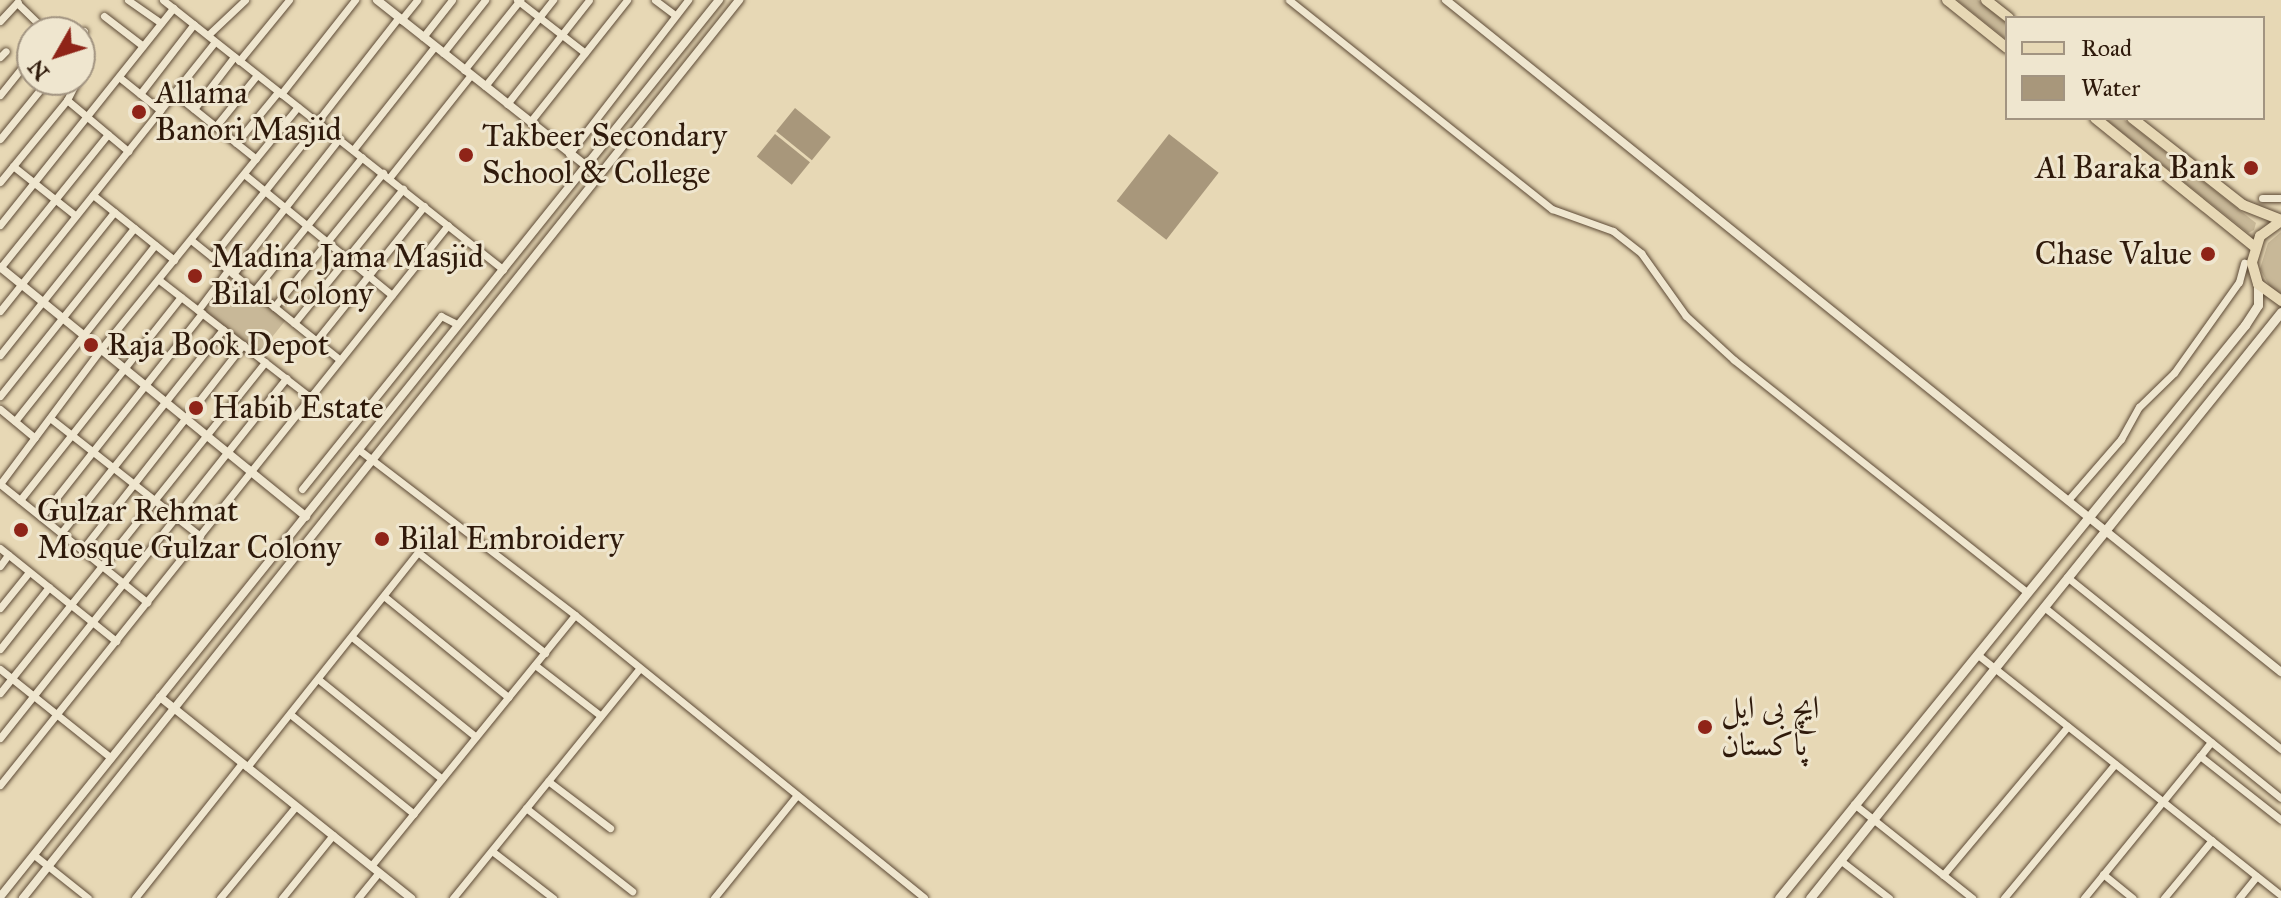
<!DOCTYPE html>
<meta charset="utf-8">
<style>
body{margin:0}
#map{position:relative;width:2281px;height:898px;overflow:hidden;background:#e7d8b5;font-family:"IM FELL Great Primer",Amiri,serif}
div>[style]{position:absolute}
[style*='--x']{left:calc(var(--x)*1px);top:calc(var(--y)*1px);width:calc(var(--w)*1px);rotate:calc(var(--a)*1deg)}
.green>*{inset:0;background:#c8b898;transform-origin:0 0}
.water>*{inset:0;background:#a8977b;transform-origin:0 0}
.roads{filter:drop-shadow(0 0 2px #5d4a36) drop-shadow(0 0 2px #5d4a36)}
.minor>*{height:7px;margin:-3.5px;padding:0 3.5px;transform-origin:3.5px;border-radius:3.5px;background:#efe6cf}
.tertiary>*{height:8px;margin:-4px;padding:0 4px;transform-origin:4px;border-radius:4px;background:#efe6cf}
.secondary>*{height:9px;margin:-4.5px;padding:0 4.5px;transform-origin:4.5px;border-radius:4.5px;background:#efe6cf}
.primary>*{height:10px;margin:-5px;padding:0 5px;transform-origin:5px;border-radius:5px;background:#e7d8b5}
.dots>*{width:22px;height:22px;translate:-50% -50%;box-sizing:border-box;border:4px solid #efe6cf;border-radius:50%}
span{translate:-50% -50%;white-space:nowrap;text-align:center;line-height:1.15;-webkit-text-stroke:6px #efe6cf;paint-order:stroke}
.poi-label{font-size:32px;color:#2f1a0b}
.left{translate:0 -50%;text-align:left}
.right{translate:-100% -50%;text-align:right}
.legend{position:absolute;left:2005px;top:16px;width:260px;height:104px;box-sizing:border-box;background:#efe6cf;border:2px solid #a29481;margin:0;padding:10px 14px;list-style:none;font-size:24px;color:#2f1a0b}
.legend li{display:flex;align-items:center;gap:16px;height:40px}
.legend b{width:40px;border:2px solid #a29481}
.north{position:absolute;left:16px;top:16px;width:80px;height:80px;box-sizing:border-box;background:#efe6cf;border:2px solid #a29481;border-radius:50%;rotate:231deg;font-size:22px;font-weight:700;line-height:32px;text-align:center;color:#2f1a0b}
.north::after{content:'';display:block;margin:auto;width:28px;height:36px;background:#8f2418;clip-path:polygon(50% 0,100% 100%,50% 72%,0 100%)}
</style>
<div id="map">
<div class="green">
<div style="clip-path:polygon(1957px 0,1978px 0,2007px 24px,2007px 40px)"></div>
<div style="clip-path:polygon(2104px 118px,2122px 118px,2256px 223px,2254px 230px,2248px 233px)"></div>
<div style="clip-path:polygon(2281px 232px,2281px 294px,2270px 287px,2260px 269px,2268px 243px)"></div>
<div style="left:233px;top:274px;width:70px;height:50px;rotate:39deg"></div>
</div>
<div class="water">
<div style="left:795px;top:108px;width:46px;height:30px;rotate:39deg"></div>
<div style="left:775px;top:134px;width:45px;height:29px;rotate:39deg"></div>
<div style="left:1169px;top:134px;width:63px;height:85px;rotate:38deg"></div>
</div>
<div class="roads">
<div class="minor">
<div style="--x:128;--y:0;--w:40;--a:34.9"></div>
<div style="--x:163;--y:0;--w:434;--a:38.4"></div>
<div style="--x:517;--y:0;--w:86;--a:37.9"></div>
<div style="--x:655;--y:0;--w:25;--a:37"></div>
<div style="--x:1289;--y:0;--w:336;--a:38.5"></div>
<div style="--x:1552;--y:209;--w:65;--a:19.8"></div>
<div style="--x:1613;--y:231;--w:36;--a:38"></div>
<div style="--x:1641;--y:253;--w:77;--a:54.5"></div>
<div style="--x:1686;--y:316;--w:65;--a:42.5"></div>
<div style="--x:1734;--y:360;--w:374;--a:38.4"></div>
<div style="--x:17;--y:3;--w:42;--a:44"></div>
<div style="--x:104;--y:16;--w:49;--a:37.6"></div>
<div style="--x:401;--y:20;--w:26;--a:-51"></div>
<div style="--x:0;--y:21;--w:26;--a:-47"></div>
<div style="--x:80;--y:34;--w:5;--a:-37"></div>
<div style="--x:208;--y:35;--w:51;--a:-43.4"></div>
<div style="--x:423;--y:37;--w:47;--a:-51.9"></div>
<div style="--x:443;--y:53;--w:68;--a:-51.6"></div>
<div style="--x:0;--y:57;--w:8;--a:-45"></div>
<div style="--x:239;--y:61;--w:79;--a:-50.7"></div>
<div style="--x:464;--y:70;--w:90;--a:-51.3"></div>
<div style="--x:119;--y:77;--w:53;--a:38.8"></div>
<div style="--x:485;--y:86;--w:110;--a:-51.7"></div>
<div style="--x:174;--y:93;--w:105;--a:38.8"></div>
<div style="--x:140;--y:94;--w:88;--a:-52.4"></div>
<div style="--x:281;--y:94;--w:120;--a:-51.8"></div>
<div style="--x:0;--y:95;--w:51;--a:-51.3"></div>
<div style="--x:67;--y:100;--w:80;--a:39.9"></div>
<div style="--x:507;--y:104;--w:132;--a:-51.7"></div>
<div style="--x:194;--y:109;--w:66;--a:-52.4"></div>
<div style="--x:317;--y:122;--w:133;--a:-52"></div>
<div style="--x:530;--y:122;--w:156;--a:-51.5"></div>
<div style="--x:216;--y:126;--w:65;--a:-51.2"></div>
<div style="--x:0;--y:139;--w:76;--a:-50.9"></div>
<div style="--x:236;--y:143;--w:66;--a:-50.5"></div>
<div style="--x:353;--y:150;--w:132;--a:-51.7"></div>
<div style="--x:569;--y:154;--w:195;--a:-52.3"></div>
<div style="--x:13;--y:166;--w:80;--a:38.4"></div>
<div style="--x:244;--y:174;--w:191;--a:39.3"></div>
<div style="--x:389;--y:178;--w:132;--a:-51.5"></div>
<div style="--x:0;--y:182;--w:106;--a:-50.7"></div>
<div style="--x:67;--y:100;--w:22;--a:-63"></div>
<div style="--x:93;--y:195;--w:104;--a:38.7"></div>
<div style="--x:2262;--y:198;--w:19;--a:0"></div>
<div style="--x:0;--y:225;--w:278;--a:-51.4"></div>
<div style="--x:191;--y:240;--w:191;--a:38.8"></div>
<div style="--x:212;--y:257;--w:171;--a:-51.4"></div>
<div style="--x:0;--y:268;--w:172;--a:-51.1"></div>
<div style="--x:233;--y:274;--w:172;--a:-51.9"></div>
<div style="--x:159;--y:280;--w:191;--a:37.8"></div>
<div style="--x:254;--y:291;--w:172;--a:-51.1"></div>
<div style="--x:274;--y:307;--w:173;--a:-50.9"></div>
<div style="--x:198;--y:310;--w:50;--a:-53.1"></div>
<div style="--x:0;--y:311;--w:344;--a:-51.4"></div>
<div style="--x:294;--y:323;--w:173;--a:-50.9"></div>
<div style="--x:316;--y:341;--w:173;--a:-51.3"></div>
<div style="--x:0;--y:355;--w:183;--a:-51.4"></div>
<div style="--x:0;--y:396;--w:215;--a:-51.4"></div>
<div style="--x:0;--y:409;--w:45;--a:39.6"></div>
<div style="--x:50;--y:418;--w:191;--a:38.2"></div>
<div style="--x:15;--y:421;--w:225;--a:-51.5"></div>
<div style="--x:358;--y:449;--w:273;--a:37.4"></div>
<div style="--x:575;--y:615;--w:449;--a:39"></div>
<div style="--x:0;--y:484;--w:169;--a:-53.2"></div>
<div style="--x:101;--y:349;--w:312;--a:-50.9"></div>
<div style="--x:0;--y:484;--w:189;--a:38.8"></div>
<div style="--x:302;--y:489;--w:222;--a:-51.2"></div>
<div style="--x:441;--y:316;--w:18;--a:27"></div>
<div style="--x:20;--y:500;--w:259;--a:-51.6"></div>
<div style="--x:2068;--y:500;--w:81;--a:-49"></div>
<div style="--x:2121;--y:439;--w:37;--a:-61"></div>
<div style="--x:2139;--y:407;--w:49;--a:-44.2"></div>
<div style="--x:2174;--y:373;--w:112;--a:-54.5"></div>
<div style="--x:2239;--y:282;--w:20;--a:-75"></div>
<div style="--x:41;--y:517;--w:260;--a:-51.7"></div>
<div style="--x:61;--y:533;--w:260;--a:-51.5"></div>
<div style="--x:0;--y:548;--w:149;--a:38.7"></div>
<div style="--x:82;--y:550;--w:261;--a:-51.9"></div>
<div style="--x:419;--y:553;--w:161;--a:38.4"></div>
<div style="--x:0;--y:566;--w:14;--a:-54"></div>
<div style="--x:2067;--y:577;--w:275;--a:38.8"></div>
<div style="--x:385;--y:597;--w:159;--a:39.1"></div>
<div style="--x:2044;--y:607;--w:304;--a:38.9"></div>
<div style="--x:0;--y:608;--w:46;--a:-51.1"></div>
<div style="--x:352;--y:637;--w:159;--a:38.9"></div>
<div style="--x:0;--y:649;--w:79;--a:-51.7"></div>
<div style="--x:1978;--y:655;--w:387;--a:38.4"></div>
<div style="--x:535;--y:665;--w:83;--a:37.7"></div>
<div style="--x:0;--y:669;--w:142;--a:38.7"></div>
<div style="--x:318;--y:679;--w:159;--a:38.9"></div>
<div style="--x:0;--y:693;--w:424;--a:-51.3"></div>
<div style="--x:290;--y:714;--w:159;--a:38.9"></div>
<div style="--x:0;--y:738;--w:460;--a:-51.5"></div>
<div style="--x:2211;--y:742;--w:18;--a:128"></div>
<div style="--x:2200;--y:756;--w:103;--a:38.3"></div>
<div style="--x:247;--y:767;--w:295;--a:-51.5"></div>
<div style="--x:548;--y:781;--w:78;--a:37.2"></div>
<div style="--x:0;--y:785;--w:717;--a:-51.34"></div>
<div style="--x:1854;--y:804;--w:151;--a:38.5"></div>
<div style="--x:526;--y:808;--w:135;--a:38.1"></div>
<div style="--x:492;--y:851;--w:77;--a:37.6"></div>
<div style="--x:34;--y:855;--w:69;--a:38.5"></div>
<div style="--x:1840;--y:860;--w:62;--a:37.8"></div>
<div style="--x:371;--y:866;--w:323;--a:-50.9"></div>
<div style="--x:2103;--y:874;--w:38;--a:39"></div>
<div style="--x:1943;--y:875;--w:194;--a:-50"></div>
<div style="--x:135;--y:898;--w:172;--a:-51.6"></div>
<div style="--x:220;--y:898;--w:119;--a:-50.4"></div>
<div style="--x:282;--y:898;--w:81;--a:-51"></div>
<div style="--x:358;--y:898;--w:33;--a:-51"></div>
<div style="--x:453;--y:898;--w:296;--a:-50.9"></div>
<div style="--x:714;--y:898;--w:132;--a:-51.1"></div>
<div style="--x:2004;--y:898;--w:174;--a:-50.4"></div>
<div style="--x:2084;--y:898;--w:183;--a:-50.8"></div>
<div style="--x:2164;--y:898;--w:75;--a:-50.4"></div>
<div style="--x:2239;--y:898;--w:28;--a:-51"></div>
</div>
<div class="tertiary">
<div style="--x:377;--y:0;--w:283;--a:38.4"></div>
<div style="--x:1446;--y:0;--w:1072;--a:38.83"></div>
<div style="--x:0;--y:267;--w:395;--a:39.2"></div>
<div style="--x:160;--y:697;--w:322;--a:38.7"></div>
<div style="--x:0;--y:897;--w:1150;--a:-51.29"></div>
<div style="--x:23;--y:898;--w:1149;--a:-51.43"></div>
</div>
<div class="secondary">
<div style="--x:1779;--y:898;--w:739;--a:-50.88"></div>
<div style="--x:2245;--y:325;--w:24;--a:-57"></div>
<div style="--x:2258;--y:305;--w:21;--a:-90"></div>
<div style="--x:1810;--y:898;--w:752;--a:-51.21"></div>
</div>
<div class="primary">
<div style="--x:1947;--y:0;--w:77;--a:38.7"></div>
<div style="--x:1986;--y:0;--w:29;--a:38"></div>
<div style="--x:2095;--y:118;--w:206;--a:38.9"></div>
<div style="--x:2132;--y:118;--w:141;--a:38.1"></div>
<div style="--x:2243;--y:205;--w:41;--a:21.5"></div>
<div style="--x:2281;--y:221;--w:26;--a:144"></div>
<div style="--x:2260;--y:236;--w:28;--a:107"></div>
<div style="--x:2252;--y:263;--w:22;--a:74"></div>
<div style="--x:2258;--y:284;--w:29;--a:36"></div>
</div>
</div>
<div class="dots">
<div style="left:139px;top:112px;background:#8f2418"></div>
<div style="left:466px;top:155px;background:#8f2418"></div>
<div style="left:2251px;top:168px;background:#8f2418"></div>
<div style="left:2208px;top:254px;background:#8f2418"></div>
<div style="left:195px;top:276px;background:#8f2418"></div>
<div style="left:91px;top:345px;background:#8f2418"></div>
<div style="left:196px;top:408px;background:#8f2418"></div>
<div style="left:21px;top:530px;background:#8f2418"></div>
<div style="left:382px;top:539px;background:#8f2418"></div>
<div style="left:1705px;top:727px;background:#8f2418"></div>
</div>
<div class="poi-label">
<span class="left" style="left:155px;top:112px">Allama<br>Banori Masjid</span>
<span class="left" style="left:482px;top:155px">Takbeer Secondary<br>School &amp; College</span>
<span class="right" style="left:2235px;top:168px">Al Baraka Bank</span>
<span class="right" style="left:2192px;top:254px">Chase Value</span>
<span class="left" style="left:211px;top:276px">Madina Jama Masjid<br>Bilal Colony</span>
<span class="left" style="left:107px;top:345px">Raja Book Depot</span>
<span class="left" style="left:212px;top:408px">Habib Estate</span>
<span class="left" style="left:37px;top:530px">Gulzar Rehmat<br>Mosque Gulzar Colony</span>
<span class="left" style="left:398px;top:539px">Bilal Embroidery</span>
<span class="left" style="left:1721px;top:727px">ایچ بی ایل<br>پاکستان</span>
</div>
<ul class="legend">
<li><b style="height:10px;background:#e7d8b5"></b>Road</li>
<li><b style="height:22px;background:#a8977b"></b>Water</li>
</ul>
<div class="north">N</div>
</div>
